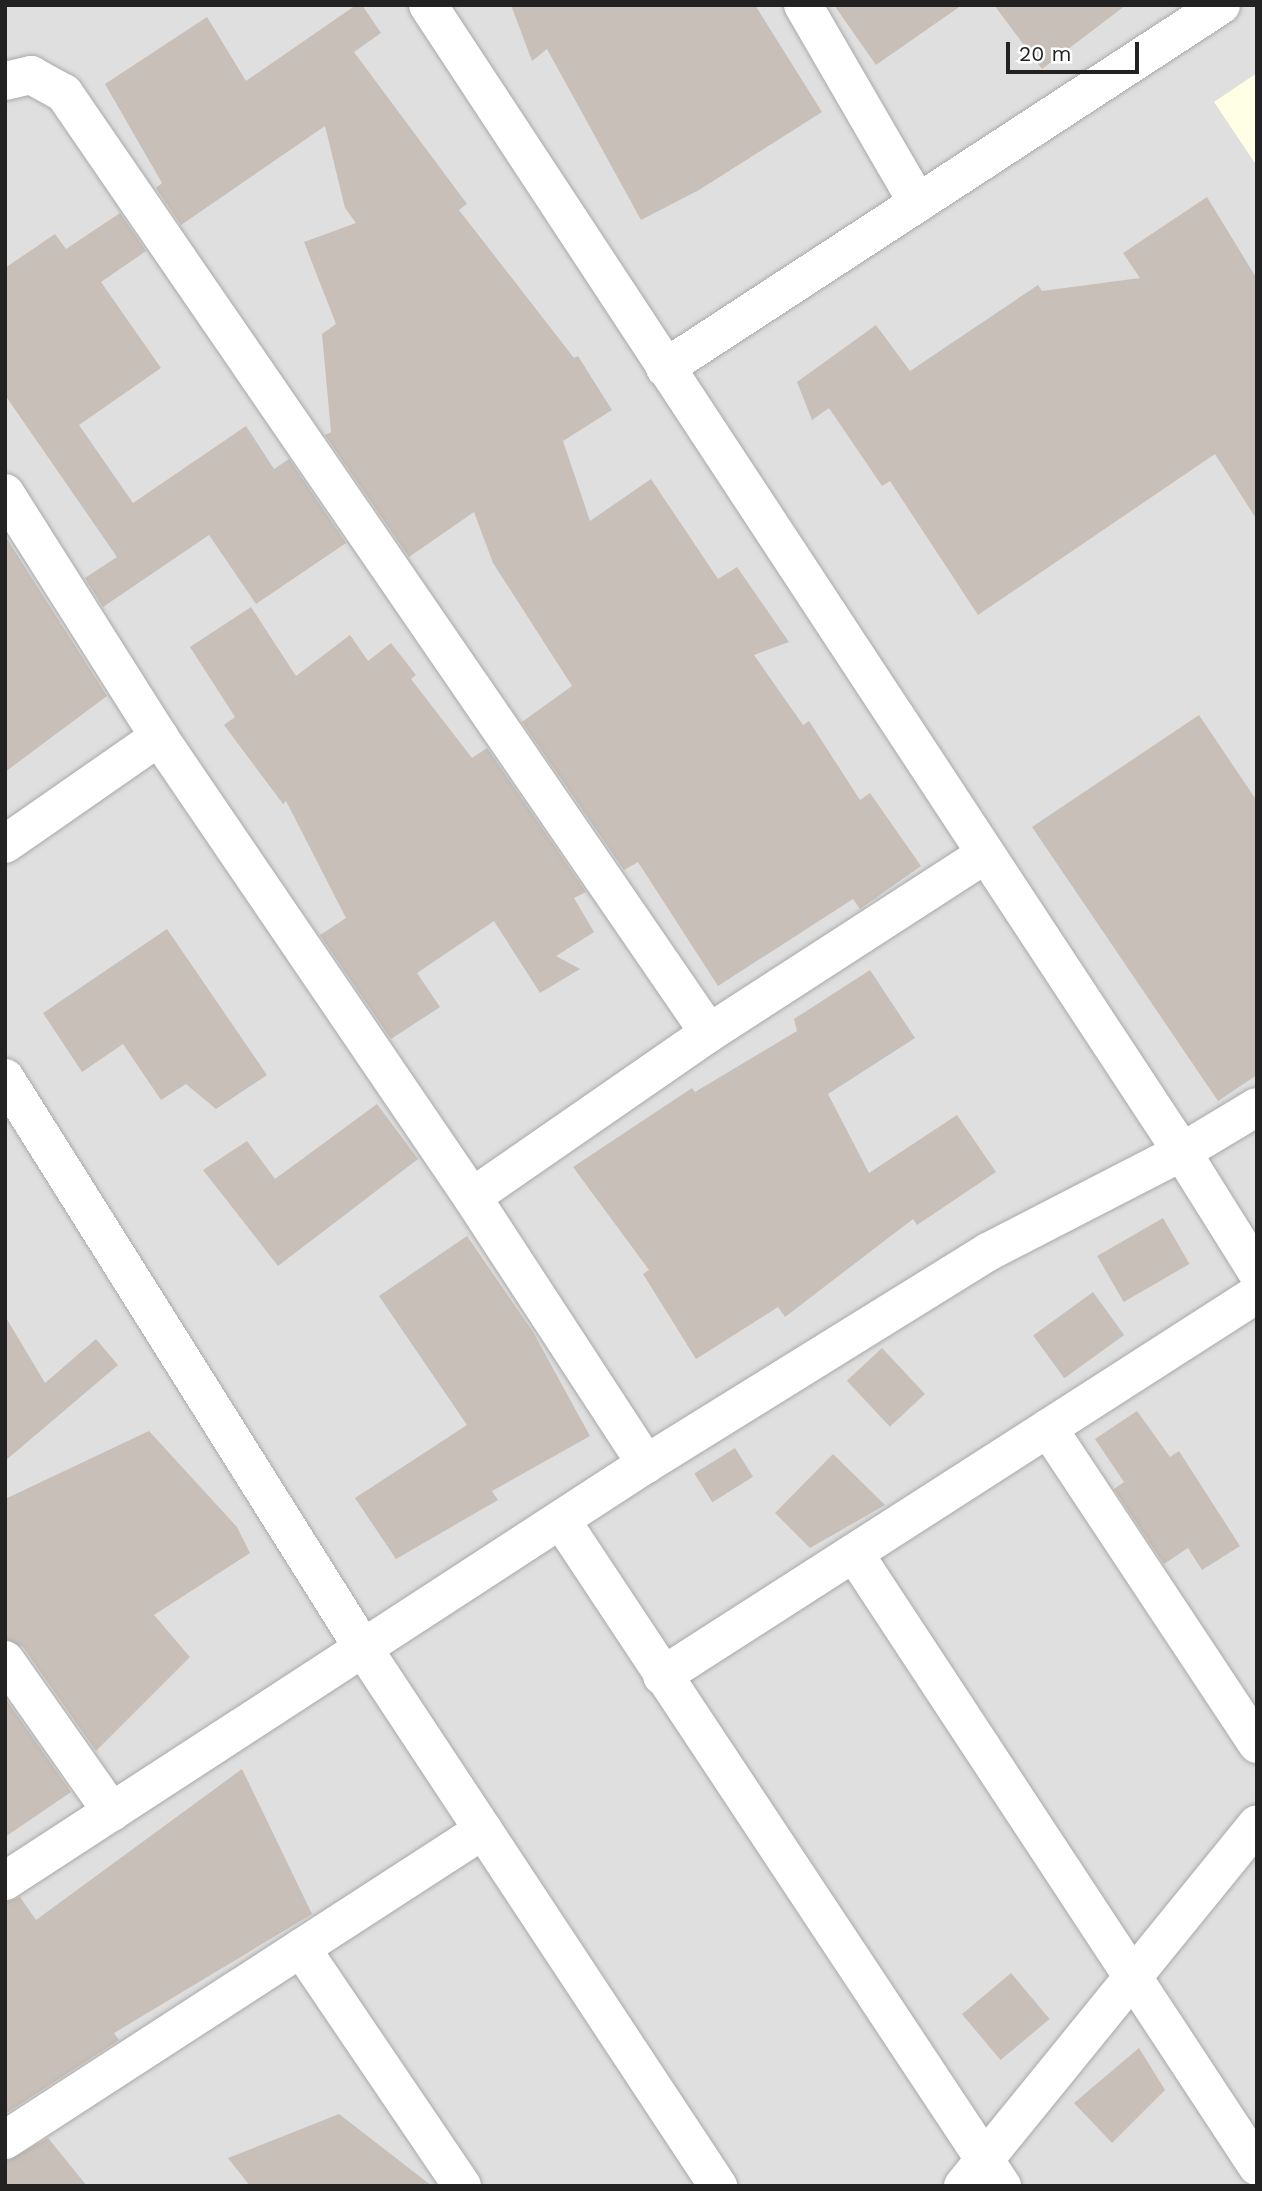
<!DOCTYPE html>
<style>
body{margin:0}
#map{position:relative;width:1262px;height:2191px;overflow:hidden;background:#f2efe9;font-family:"Work Sans",sans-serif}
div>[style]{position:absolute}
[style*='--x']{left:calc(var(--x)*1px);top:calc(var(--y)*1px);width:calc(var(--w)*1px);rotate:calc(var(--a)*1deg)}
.residential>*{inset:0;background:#e0dfdf;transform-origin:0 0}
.education>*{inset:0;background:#ffffe5}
.building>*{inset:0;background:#c7bfb8;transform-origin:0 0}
.roads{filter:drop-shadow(0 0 2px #a9a9a9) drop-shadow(0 0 2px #a9a9a9)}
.street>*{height:38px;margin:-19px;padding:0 19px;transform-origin:19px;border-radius:19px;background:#fff}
span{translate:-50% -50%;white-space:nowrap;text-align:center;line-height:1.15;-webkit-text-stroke:5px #fff;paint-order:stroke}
.frame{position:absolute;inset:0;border:7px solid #222;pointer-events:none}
.scale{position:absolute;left:1006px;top:42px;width:133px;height:32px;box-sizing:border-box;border:4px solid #222;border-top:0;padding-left:9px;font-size:21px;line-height:24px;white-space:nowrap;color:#222;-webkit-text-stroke:5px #fff;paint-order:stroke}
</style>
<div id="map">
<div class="residential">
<div style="left:5px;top:5px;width:1252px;height:2181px"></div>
</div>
<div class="education">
<div style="clip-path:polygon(1257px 73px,1257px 166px,1214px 102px)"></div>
</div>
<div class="building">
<div style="clip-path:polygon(356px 5px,362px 5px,381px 33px,354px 52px,467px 204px,459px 210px,574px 358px,578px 356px,612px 410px,563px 441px,590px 521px,651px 479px,718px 579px,737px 567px,789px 642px,754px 655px,803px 725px,809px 721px,860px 800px,870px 793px,921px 866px,860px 909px,853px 899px,718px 986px,638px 862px,624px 870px,522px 722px,572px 686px,493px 563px,474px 512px,409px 557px,325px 435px,331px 432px,322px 334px,336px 324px,304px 242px,356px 223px,345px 208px,325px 126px,181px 225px,156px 188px,162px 183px,105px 84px,207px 17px,246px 81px)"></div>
<div style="clip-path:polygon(511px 5px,755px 5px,822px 112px,699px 190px,641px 220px,547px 49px,532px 61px)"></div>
<div style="clip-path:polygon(834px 5px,962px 5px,876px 65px)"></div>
<div style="clip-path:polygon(994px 5px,1126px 5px,1042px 69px)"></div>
<div style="clip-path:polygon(1207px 197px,1257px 279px,1257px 520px,1215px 454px,978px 615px,890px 481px,882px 486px,829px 408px,812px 420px,797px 382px,876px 325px,910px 371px,1038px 285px,1042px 291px,1140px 278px,1123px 253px)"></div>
<div style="clip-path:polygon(120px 213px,146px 251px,101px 282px,161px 368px,79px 425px,133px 503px,246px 426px,274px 469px,289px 459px,346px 543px,256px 604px,209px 535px,103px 607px,85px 578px,117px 557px,5px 395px,5px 268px,55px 234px,66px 249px)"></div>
<div style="clip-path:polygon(5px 536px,107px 696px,5px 772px)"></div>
<div style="clip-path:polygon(251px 607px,296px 676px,350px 635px,368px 661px,391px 643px,416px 675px,411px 679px,472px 758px,487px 748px,586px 892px,574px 898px,594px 932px,556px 956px,580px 969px,540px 993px,494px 921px,417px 973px,440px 1007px,391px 1039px,320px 935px,346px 918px,286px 801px,283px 804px,224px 725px,235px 717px,190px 647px)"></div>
<div style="clip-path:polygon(1199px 715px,1257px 801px,1257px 1075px,1218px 1101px,1032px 827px)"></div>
<div style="clip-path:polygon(167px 929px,267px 1075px,216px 1109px,186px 1084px,161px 1100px,123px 1044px,82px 1072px,43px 1013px)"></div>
<div style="clip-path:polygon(870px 970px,915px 1038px,828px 1094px,869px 1173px,957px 1115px,996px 1172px,917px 1225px,913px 1219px,785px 1317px,778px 1307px,696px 1359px,643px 1274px,649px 1270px,573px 1167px,692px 1088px,695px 1092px,797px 1031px,794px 1019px)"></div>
<div style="clip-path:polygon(377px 1104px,418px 1159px,278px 1266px,203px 1170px,247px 1141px,275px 1179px)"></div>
<div style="left:1163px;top:1218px;width:53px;height:76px;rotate:60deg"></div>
<div style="clip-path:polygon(467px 1236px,533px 1332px,590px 1436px,492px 1491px,498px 1500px,396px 1559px,355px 1498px,467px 1425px,379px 1296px)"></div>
<div style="left:1093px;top:1292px;width:53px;height:74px;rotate:54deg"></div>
<div style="clip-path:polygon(5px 1316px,45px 1383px,96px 1339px,118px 1365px,5px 1461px)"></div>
<div style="left:882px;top:1348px;width:63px;height:48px;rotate:47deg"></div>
<div style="clip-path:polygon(1137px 1411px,1170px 1457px,1179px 1451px,1240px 1546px,1202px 1570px,1188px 1548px,1164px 1564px,1114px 1489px,1124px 1482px,1095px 1439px)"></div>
<div style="clip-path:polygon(149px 1431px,237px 1527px,250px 1553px,154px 1615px,190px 1657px,96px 1751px,23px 1647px,5px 1639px,5px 1499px)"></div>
<div style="left:735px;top:1448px;width:34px;height:48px;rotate:58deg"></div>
<div style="clip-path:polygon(833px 1454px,885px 1505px,810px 1548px,775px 1513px)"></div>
<div style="clip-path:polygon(5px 1698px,71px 1792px,5px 1837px)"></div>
<div style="clip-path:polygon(242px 1769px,312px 1914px,114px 2033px,119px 2040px,5px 2114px,5px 1903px,20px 1897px,36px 1920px)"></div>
<div style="left:1011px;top:1973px;width:60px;height:64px;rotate:50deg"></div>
<div style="clip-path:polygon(1139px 2048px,1165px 2090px,1112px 2143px,1074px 2103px)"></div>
<div style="clip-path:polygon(339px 2114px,432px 2186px,250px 2186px,228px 2158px)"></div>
<div style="clip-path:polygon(48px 2138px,87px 2186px,5px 2186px,5px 2162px)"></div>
</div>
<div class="roads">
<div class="street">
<div style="--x:428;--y:5;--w:1373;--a:56.68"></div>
<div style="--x:1182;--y:1152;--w:142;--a:58"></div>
<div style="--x:803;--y:5;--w:229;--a:59.9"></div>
<div style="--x:5;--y:81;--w:27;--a:-13"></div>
<div style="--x:31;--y:75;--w:38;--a:29"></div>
<div style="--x:64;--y:93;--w:1140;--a:55.54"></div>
<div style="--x:665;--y:368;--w:664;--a:-33.14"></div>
<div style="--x:5;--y:493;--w:289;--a:57.7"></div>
<div style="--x:159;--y:737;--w:556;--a:55.77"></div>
<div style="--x:472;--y:1197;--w:319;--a:56.9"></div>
<div style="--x:5;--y:844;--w:188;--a:-34.8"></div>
<div style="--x:5;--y:1078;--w:673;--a:57.87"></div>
<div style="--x:363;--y:1648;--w:645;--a:56.58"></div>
<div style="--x:472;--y:1197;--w:288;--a:-34.7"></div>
<div style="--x:709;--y:1033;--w:328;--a:-32.9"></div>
<div style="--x:1048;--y:1428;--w:379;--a:56.5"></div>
<div style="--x:561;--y:1520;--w:799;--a:56.49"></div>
<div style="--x:854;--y:1553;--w:734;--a:56.68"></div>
<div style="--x:5;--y:1660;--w:186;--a:54.9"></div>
<div style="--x:662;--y:1676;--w:707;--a:-32.7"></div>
<div style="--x:5;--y:1881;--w:765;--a:-33.05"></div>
<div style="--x:646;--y:1464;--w:402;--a:-31.8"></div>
<div style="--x:988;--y:1252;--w:218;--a:-27.3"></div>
<div style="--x:1182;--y:1152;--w:87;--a:-31"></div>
<div style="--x:301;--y:1948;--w:287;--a:55.9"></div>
<div style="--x:5;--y:2140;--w:570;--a:-32.96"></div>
<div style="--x:963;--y:2186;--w:466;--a:-50.9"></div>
</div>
</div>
<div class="frame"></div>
<div class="scale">20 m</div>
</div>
